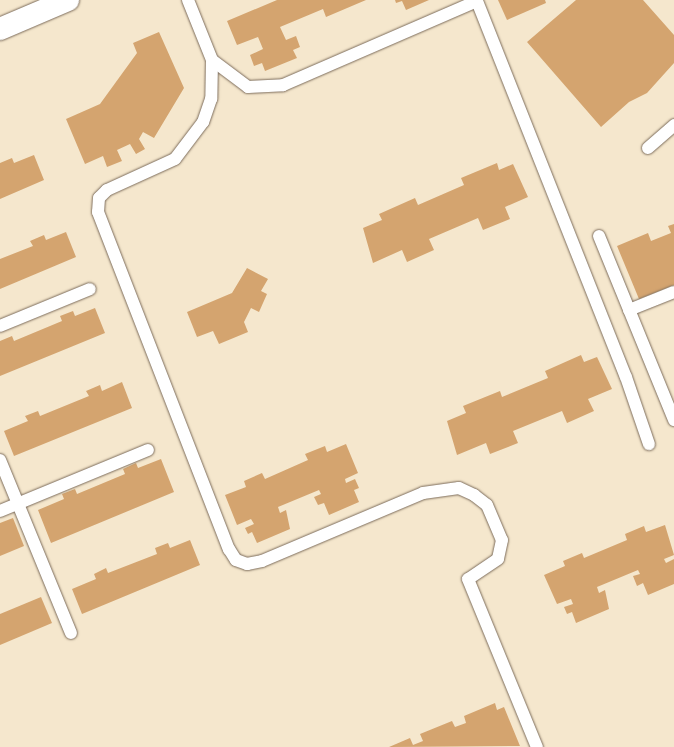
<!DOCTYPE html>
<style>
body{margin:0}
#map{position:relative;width:674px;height:747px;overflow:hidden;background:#f5e7cd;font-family:"EB Garamond",serif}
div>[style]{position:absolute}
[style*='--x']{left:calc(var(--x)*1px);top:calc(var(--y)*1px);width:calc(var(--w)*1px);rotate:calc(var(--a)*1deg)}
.building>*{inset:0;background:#d4a46f}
.roads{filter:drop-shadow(0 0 1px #7c6c5b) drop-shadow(0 0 1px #7c6c5b)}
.service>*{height:12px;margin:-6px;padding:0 6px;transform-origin:6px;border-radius:6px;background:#fff}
.minor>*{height:22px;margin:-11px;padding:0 11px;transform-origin:11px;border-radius:11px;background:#fff}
span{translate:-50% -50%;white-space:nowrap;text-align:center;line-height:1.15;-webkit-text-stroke:3.5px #fcf5e5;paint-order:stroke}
</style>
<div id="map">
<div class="building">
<div style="clip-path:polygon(277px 0,366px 0,326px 17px,323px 9px,280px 27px,286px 40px,296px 36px,300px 47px,293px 50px,297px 58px,265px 71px,262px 63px,254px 66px,250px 55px,263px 49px,258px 37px,237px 45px,227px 21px)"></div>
<div style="clip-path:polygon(395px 0,429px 0,406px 10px,402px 1px,396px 3px)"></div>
<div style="clip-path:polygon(498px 0,545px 0,546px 3px,507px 20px)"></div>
<div style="clip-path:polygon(576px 0,643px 0,674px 35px,674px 63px,647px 93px,629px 102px,601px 127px,527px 42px)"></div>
<div style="clip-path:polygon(159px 32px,184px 88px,154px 138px,143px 132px,139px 139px,145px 149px,136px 154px,130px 144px,117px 150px,122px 161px,107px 167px,103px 156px,85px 164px,66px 119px,100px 104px,137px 53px,133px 43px)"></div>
<div style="clip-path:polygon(34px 155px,44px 180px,0 199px,0 163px,12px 158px,14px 163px)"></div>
<div style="clip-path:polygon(497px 163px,499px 170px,513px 164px,528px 197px,505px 207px,510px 219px,483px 230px,478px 218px,429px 239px,434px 250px,407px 262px,402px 250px,373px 263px,363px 228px,382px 220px,379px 214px,415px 198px,418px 205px,464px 185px,461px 178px)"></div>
<div style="clip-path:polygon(674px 224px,674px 285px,639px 299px,617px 246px,648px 233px,651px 241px,671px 233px,668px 226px)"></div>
<div style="clip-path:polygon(66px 232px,76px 257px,0 289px,0 259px,33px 246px,30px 241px,44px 235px,46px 240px)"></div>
<div style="clip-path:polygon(247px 268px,268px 279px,261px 291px,267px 294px,259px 312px,251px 308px,244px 322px,248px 332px,219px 344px,213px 331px,197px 337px,187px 312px,232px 293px)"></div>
<div style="clip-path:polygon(95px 308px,105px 333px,0 376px,0 341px,12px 336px,14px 341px,62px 321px,60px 316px,73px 311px,75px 316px)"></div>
<div style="clip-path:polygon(581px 355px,584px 362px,597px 357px,612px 389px,588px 399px,594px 411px,567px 423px,562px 411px,513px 431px,518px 443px,490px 454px,486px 443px,457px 455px,447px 421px,466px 413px,463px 406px,500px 391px,502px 397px,548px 378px,545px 371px)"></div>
<div style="clip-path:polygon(122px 382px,132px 408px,14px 456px,4px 431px,28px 421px,25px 416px,38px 411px,40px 416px,89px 396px,86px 391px,100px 385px,102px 391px)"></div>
<div style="clip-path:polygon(346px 444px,358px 473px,345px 479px,346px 483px,355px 479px,359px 488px,354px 490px,359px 502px,329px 515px,324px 503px,318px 505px,314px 497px,321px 494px,319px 490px,278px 507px,280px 513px,286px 510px,290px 529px,257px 543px,252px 532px,248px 534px,245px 528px,254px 524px,251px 519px,237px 525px,225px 495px,246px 487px,244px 481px,262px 473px,265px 479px,308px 460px,305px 454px,325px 446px,327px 452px)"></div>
<div style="clip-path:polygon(161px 459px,174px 492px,51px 543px,38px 510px,64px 499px,62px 494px,75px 489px,77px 494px,125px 474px,123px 469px,136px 463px,138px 468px)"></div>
<div style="clip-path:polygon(13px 518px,24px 546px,0 556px,0 523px)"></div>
<div style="clip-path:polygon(665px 525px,674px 555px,664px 559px,666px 563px,674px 559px,674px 584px,648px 595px,643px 583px,637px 586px,633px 576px,640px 574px,638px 570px,597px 587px,599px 593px,605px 590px,609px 609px,576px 623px,572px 612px,567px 614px,564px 607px,573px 604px,571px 599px,557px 604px,544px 575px,565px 566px,563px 561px,582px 553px,584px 558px,627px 540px,625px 534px,644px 526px,646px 532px)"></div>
<div style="clip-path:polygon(190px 540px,200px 565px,82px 614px,72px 589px,96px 579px,94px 574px,106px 568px,108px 573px,157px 554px,155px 548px,168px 543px,170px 548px)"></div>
<div style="clip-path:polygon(41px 597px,52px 623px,0 645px,0 614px)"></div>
<div style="clip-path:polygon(495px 703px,497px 710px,504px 707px,520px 746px,389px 747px,410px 738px,413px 745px,423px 741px,420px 734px,452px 721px,455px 727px,466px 723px,464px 716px)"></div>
</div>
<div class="roads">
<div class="service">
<div style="--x:188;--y:0;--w:65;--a:68.2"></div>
<div style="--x:212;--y:60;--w:39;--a:91"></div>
<div style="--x:211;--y:99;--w:24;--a:109"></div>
<div style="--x:203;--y:122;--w:46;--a:127.1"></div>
<div style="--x:175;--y:159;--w:75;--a:155.5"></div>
<div style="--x:107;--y:190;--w:11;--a:135"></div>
<div style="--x:99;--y:198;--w:14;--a:94"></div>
<div style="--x:98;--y:212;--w:362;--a:68.8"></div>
<div style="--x:229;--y:549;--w:13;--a:58"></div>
<div style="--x:236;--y:560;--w:12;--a:20"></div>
<div style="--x:247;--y:564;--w:15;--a:-11"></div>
<div style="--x:262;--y:561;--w:175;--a:-22.9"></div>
<div style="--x:423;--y:493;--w:36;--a:-8"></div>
<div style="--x:459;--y:488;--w:17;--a:25"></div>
<div style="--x:474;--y:495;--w:16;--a:38"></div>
<div style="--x:487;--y:505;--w:38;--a:67"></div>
<div style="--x:502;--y:540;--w:19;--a:102"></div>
<div style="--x:498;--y:559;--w:36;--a:146"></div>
<div style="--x:468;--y:579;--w:182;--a:67.7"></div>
<div style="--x:212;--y:60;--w:45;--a:36.9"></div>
<div style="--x:248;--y:87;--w:35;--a:-3"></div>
<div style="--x:283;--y:85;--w:211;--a:-23.4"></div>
<div style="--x:477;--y:1;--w:404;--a:68.4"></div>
<div style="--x:626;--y:377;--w:71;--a:71.1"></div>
<div style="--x:648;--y:148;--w:35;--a:-41"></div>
<div style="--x:599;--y:236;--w:199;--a:67.8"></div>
<div style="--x:629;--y:310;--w:48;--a:-21.8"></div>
<div style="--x:0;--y:326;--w:97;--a:-22.3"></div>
<div style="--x:0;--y:460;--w:187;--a:67.7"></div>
<div style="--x:0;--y:511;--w:160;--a:-22.4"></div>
</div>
<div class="minor">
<div style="--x:0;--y:29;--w:74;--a:-23.1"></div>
</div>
</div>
</div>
